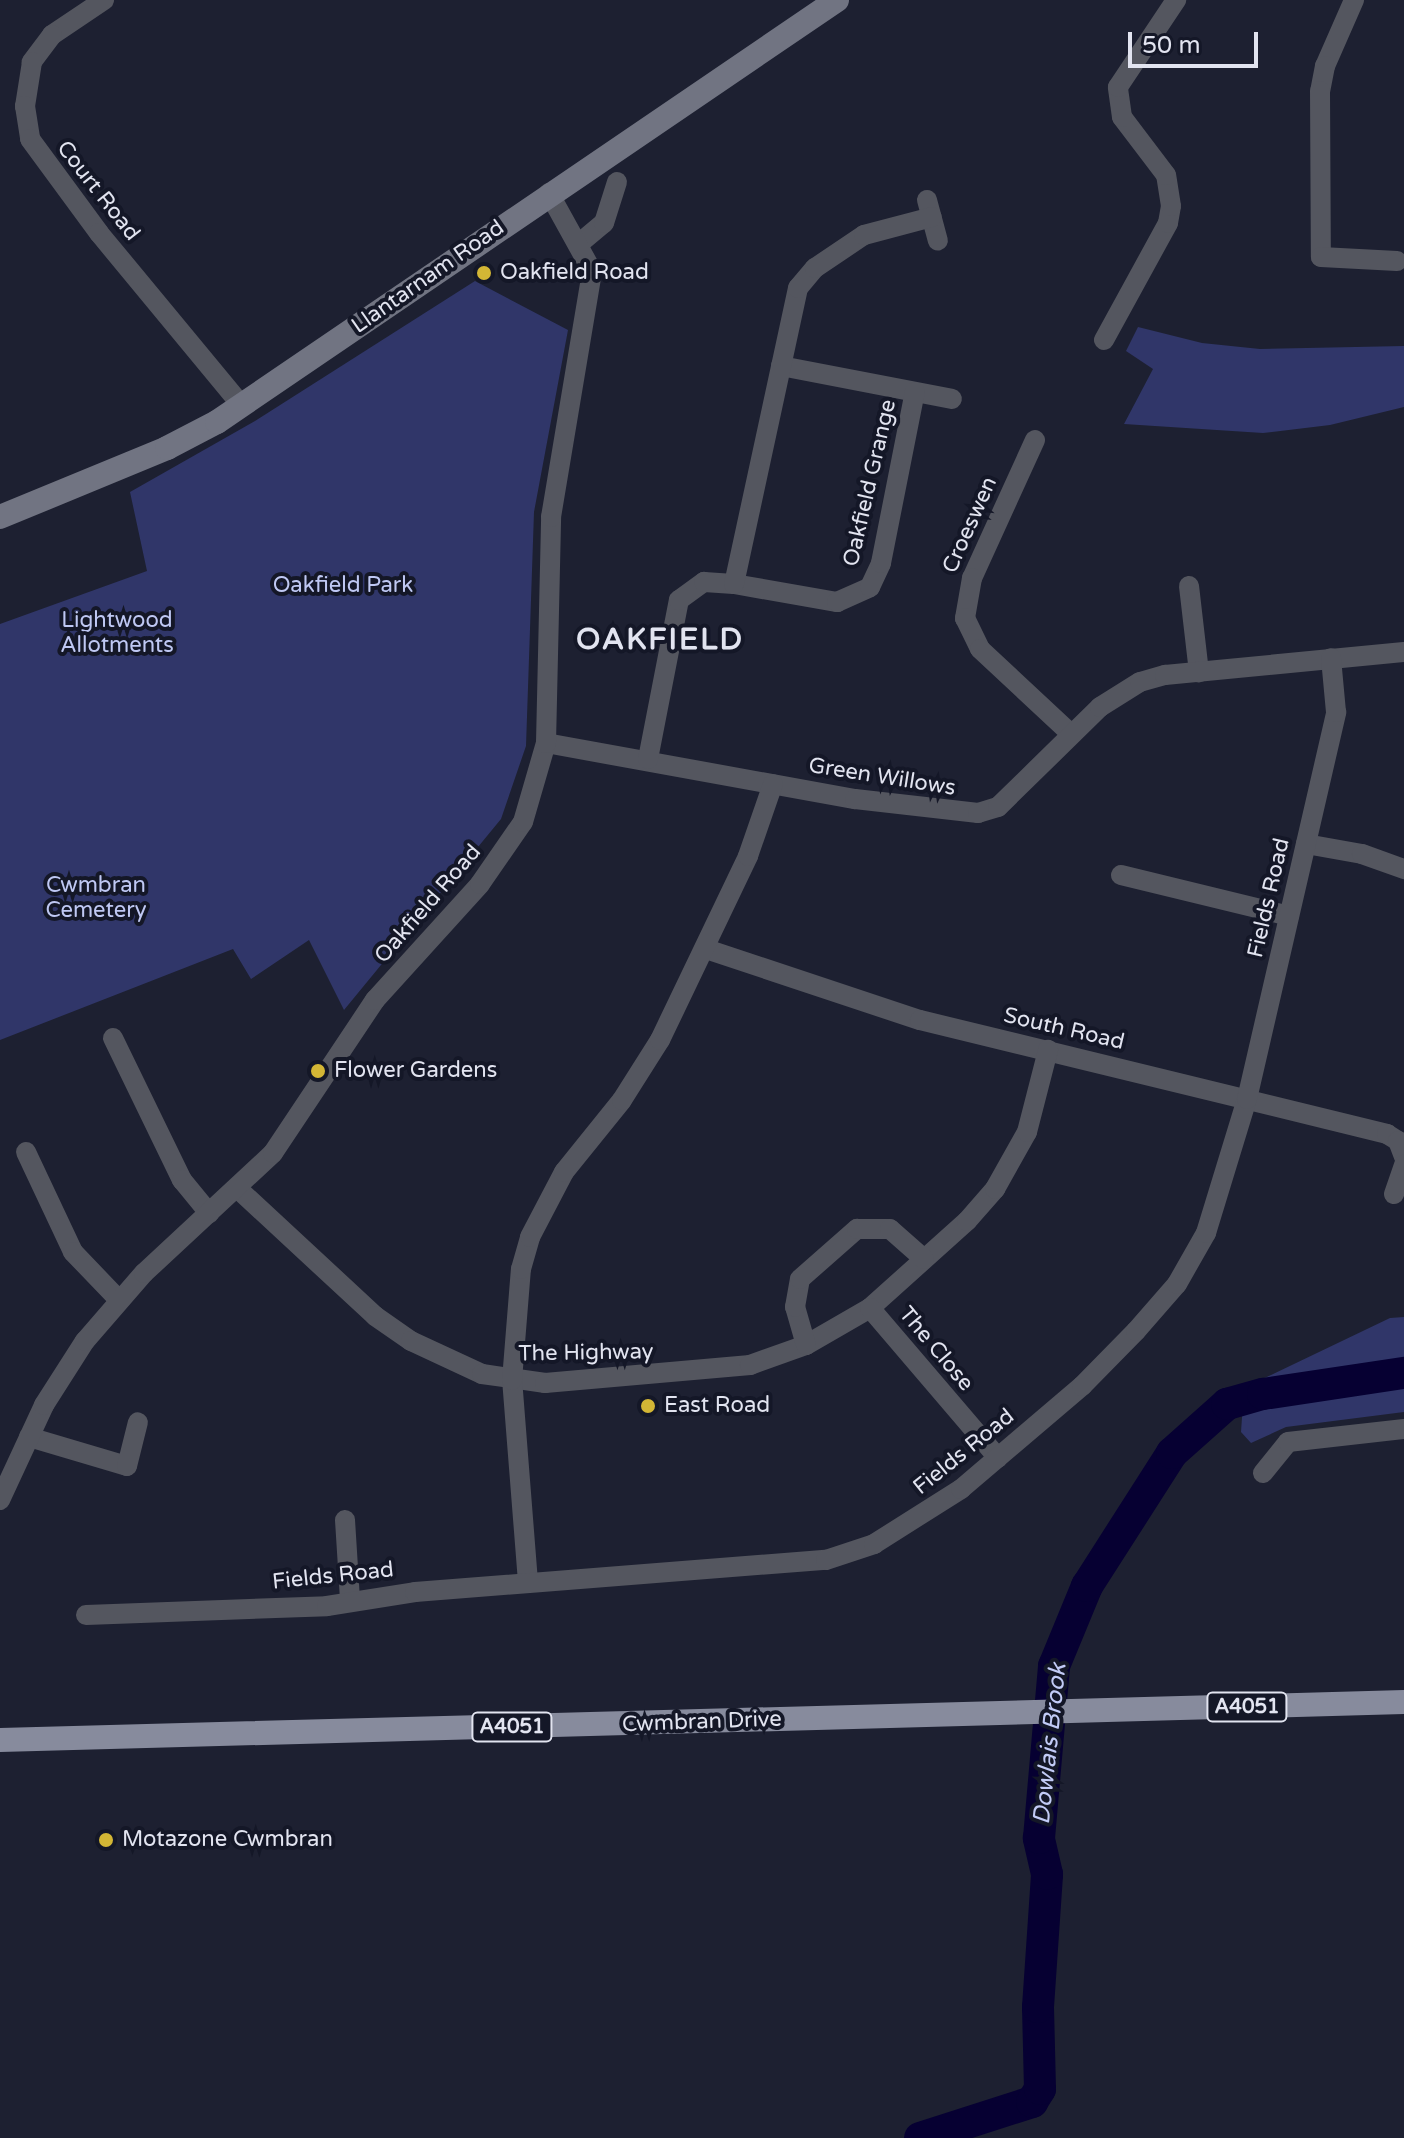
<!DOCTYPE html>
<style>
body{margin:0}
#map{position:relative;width:1404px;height:2138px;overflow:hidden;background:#1d2031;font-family:"Varela Round",sans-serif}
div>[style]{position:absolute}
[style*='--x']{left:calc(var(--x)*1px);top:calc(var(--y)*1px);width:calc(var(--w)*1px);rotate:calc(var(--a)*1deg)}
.green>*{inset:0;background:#303669}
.river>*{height:32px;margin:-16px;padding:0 16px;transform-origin:16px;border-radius:16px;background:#060032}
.street>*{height:20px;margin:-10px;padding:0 10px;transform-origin:10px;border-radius:10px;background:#54565f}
.secondary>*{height:24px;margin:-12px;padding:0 12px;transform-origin:12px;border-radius:12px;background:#717482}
.primary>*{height:24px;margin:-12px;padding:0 12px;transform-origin:12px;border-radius:12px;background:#878b9d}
.dots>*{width:22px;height:22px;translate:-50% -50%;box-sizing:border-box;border:4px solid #141727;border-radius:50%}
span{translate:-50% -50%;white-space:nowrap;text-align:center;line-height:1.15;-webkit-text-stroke:8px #141727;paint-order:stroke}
.shield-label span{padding:2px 6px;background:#141727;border:2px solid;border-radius:6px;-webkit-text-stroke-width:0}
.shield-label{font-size:20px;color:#e2e4f0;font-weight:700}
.street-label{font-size:22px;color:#e2e4f0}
.poi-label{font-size:22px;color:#e2e4f0}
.left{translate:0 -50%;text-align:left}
.park-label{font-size:22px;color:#bfc8f3}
.water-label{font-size:24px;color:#c2cbf6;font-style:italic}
.district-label{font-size:30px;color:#e2e4f0;font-weight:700;letter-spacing:2px}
.scale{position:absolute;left:1128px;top:32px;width:130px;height:36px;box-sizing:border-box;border:4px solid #e2e4f0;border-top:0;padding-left:10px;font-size:24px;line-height:28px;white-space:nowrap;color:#e2e4f0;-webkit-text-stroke:6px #141727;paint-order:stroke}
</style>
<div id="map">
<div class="green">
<div style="clip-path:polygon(475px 281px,568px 330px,534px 512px,526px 746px,501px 819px,344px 1010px,309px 940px,251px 979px,233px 949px,0 1040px,0 624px,147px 571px,130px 492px,255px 421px)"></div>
<div style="clip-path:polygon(1138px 327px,1202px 343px,1260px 349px,1404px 346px,1404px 407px,1330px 425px,1263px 433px,1124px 424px,1153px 369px,1126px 351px)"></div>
<div style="clip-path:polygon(1404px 1317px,1404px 1412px,1286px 1427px,1251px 1443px,1241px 1432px,1244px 1388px,1390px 1318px)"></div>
</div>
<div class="river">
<div style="--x:920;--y:2138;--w:118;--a:-17.8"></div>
<div style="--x:1032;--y:2102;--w:15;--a:-58"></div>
<div style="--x:1040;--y:2089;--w:82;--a:-91.4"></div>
<div style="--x:1038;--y:2007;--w:133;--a:-86.1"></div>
<div style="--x:1047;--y:1874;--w:37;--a:-103"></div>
<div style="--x:1039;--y:1838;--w:173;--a:-85"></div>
<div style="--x:1054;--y:1666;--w:87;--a:-67.6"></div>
<div style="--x:1087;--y:1586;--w:158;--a:-57.4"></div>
<div style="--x:1172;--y:1453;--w:74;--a:-41.7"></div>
<div style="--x:1227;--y:1404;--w:37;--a:-16"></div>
<div style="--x:1263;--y:1394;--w:143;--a:-8.5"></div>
</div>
<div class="street">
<div style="--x:104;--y:0;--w:63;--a:146.1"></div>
<div style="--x:52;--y:35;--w:34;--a:127"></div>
<div style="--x:32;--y:62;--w:45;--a:99"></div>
<div style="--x:25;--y:106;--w:33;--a:81"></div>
<div style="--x:30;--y:139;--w:117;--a:53.7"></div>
<div style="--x:99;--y:233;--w:224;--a:50.4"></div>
<div style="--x:1354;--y:0;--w:72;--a:113.7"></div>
<div style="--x:1325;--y:66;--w:25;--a:101"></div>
<div style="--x:1320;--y:91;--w:166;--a:89.7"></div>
<div style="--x:1321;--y:257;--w:76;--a:3"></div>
<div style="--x:927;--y:200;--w:42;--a:75"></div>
<div style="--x:581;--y:242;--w:30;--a:-40"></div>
<div style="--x:604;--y:223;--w:43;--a:-72.4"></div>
<div style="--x:1104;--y:340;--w:133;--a:-61.3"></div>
<div style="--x:1168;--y:223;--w:17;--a:-80"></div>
<div style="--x:1171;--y:206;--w:31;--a:-99"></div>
<div style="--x:1166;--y:175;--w:73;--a:-127.2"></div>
<div style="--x:1122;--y:117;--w:30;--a:-98"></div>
<div style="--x:1118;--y:87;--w:105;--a:-56.3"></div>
<div style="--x:781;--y:366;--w:174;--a:10.9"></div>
<div style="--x:1035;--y:440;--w:152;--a:114.5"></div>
<div style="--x:972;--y:578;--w:41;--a:99.9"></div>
<div style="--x:965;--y:618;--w:34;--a:64"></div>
<div style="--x:980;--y:649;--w:125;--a:43"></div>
<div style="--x:734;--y:584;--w:105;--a:9.9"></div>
<div style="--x:837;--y:602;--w:36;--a:-24"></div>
<div style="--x:870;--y:587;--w:26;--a:-65"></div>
<div style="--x:881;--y:563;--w:174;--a:-78.8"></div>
<div style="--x:1189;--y:586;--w:87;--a:83.4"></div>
<div style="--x:546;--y:743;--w:314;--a:10.3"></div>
<div style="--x:855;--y:799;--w:124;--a:6.5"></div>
<div style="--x:978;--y:813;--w:21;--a:-17"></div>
<div style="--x:998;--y:807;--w:143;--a:-44.4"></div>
<div style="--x:1100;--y:707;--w:47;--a:-32"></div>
<div style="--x:1140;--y:682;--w:26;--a:-16"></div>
<div style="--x:1165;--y:675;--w:240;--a:-5.5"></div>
<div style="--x:648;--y:759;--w:162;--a:-79"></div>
<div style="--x:679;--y:600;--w:31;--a:-36"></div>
<div style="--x:704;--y:582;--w:30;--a:4"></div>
<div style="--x:734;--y:584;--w:303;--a:-77.8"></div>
<div style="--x:798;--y:288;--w:26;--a:-50"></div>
<div style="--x:815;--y:268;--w:59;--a:-34"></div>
<div style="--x:864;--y:235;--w:70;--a:-14.8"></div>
<div style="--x:1306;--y:844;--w:57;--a:10.1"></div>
<div style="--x:1362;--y:854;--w:45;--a:19.7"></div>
<div style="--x:1121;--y:875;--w:173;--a:13.7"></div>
<div style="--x:706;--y:949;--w:225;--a:18.4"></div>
<div style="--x:920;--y:1020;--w:481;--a:13.7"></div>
<div style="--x:1387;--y:1134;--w:13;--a:32"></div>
<div style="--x:1398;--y:1141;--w:17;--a:69"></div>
<div style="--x:113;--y:1038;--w:158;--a:64.1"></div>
<div style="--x:182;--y:1180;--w:43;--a:50.7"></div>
<div style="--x:26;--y:1152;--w:110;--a:64.8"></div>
<div style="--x:73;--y:1252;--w:66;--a:46.2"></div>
<div style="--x:237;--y:1188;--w:188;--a:42.8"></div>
<div style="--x:375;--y:1316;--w:44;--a:34.8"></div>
<div style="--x:411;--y:1341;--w:78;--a:24.9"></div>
<div style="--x:482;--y:1374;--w:64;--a:8.1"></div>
<div style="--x:545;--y:1383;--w:206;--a:-5"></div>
<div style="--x:750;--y:1365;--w:59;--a:-19.7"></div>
<div style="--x:806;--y:1345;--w:74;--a:-30"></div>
<div style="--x:870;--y:1308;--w:130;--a:-41.9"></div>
<div style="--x:967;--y:1221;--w:43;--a:-48.8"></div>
<div style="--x:995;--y:1189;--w:65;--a:-60.7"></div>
<div style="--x:1027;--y:1132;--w:85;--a:-75.6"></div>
<div style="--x:1394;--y:1194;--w:31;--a:-71"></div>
<div style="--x:870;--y:1308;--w:197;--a:49.5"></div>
<div style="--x:806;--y:1345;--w:40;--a:-106"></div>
<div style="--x:795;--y:1307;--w:28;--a:-80"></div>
<div style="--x:800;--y:1279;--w:76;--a:-41.3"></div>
<div style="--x:857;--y:1229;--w:33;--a:0"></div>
<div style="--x:890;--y:1229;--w:45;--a:41.4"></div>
<div style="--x:29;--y:1437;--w:102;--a:16.5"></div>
<div style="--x:127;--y:1466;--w:45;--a:-76"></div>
<div style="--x:1263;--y:1473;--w:40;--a:-51"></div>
<div style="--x:1288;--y:1442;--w:117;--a:-6.4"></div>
<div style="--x:0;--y:1500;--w:105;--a:-65.1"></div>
<div style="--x:44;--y:1405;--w:76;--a:-57.4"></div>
<div style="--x:85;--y:1341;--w:90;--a:-49.1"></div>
<div style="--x:144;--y:1273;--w:176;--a:-42.9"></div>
<div style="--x:273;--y:1153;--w:184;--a:-56.3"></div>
<div style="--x:375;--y:1000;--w:156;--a:-47.8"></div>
<div style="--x:480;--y:884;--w:75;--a:-55.3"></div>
<div style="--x:523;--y:822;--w:82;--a:-73.8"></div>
<div style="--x:546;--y:743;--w:226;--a:-88.7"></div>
<div style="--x:551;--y:517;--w:249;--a:-80.5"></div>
<div style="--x:592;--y:271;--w:89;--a:-118.9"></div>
<div style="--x:345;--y:1520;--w:80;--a:86.4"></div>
<div style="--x:528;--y:1582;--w:203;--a:-94.5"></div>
<div style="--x:512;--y:1380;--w:111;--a:-85.4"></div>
<div style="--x:521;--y:1269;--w:33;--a:-74"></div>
<div style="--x:530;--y:1237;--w:73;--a:-62.4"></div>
<div style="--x:564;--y:1172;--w:92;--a:-51.1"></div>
<div style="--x:622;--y:1100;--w:71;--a:-57.7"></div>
<div style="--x:660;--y:1040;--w:204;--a:-64.4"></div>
<div style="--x:748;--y:856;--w:76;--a:-70.9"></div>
<div style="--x:86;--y:1615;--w:241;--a:-2.1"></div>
<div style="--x:327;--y:1606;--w:89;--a:-9"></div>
<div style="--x:415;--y:1592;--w:412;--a:-4.5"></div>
<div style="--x:826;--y:1560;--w:51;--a:-18.4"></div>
<div style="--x:874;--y:1544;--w:103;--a:-32.3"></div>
<div style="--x:961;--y:1489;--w:159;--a:-40.4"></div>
<div style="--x:1082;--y:1386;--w:77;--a:-45.5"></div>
<div style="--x:1136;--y:1331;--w:62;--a:-48.9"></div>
<div style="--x:1177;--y:1284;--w:59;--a:-60.4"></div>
<div style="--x:1206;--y:1233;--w:140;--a:-73"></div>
<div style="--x:1247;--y:1099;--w:397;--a:-77"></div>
<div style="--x:1336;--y:712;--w:54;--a:-95.3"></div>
</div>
<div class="secondary">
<div style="--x:0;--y:517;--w:181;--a:-22.4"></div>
<div style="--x:167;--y:448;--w:56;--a:-27.5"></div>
<div style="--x:217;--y:422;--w:750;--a:-34.24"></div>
</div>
<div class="primary">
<div style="--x:0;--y:1740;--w:1405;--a:-1.55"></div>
</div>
<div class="dots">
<div style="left:484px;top:273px;background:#d3b635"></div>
<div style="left:318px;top:1071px;background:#d3b635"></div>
<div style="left:648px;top:1406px;background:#d3b635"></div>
<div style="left:106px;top:1840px;background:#d3b635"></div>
</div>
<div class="shield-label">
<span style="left:1247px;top:1707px">A4051</span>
<span style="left:512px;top:1727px">A4051</span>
</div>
<div class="street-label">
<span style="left:98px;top:191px;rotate:52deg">Court Road</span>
<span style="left:428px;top:277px;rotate:-35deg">Llantarnam Road</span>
<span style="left:870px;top:483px;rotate:-77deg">Oakfield Grange</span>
<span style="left:970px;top:525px;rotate:-66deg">Croeswen</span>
<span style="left:882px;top:777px;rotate:9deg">Green Willows</span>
<span style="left:1269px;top:898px;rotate:-77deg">Fields Road</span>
<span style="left:428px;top:904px;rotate:-49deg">Oakfield Road</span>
<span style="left:1064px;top:1029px;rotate:13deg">South Road</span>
<span style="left:936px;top:1349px;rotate:50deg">The Close</span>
<span style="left:586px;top:1353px;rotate:-1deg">The Highway</span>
<span style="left:964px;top:1452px;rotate:-39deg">Fields Road</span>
<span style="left:333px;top:1576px;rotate:-6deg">Fields Road</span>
<span style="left:702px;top:1722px;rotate:-2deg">Cwmbran Drive</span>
</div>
<div class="poi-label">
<span class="left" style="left:500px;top:273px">Oakfield Road</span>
<span class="left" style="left:334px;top:1071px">Flower Gardens</span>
<span class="left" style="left:664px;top:1406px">East Road</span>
<span class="left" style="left:122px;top:1840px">Motazone Cwmbran</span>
</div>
<div class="park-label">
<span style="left:343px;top:586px">Oakfield Park</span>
<span style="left:117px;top:633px">Lightwood<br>Allotments</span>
<span style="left:96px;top:898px">Cwmbran<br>Cemetery</span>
</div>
<div class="water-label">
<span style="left:1050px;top:1744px;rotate:-84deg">Dowlais Brook</span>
</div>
<div class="district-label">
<span style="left:660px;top:640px">OAKFIELD</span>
</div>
<div class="scale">50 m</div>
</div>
